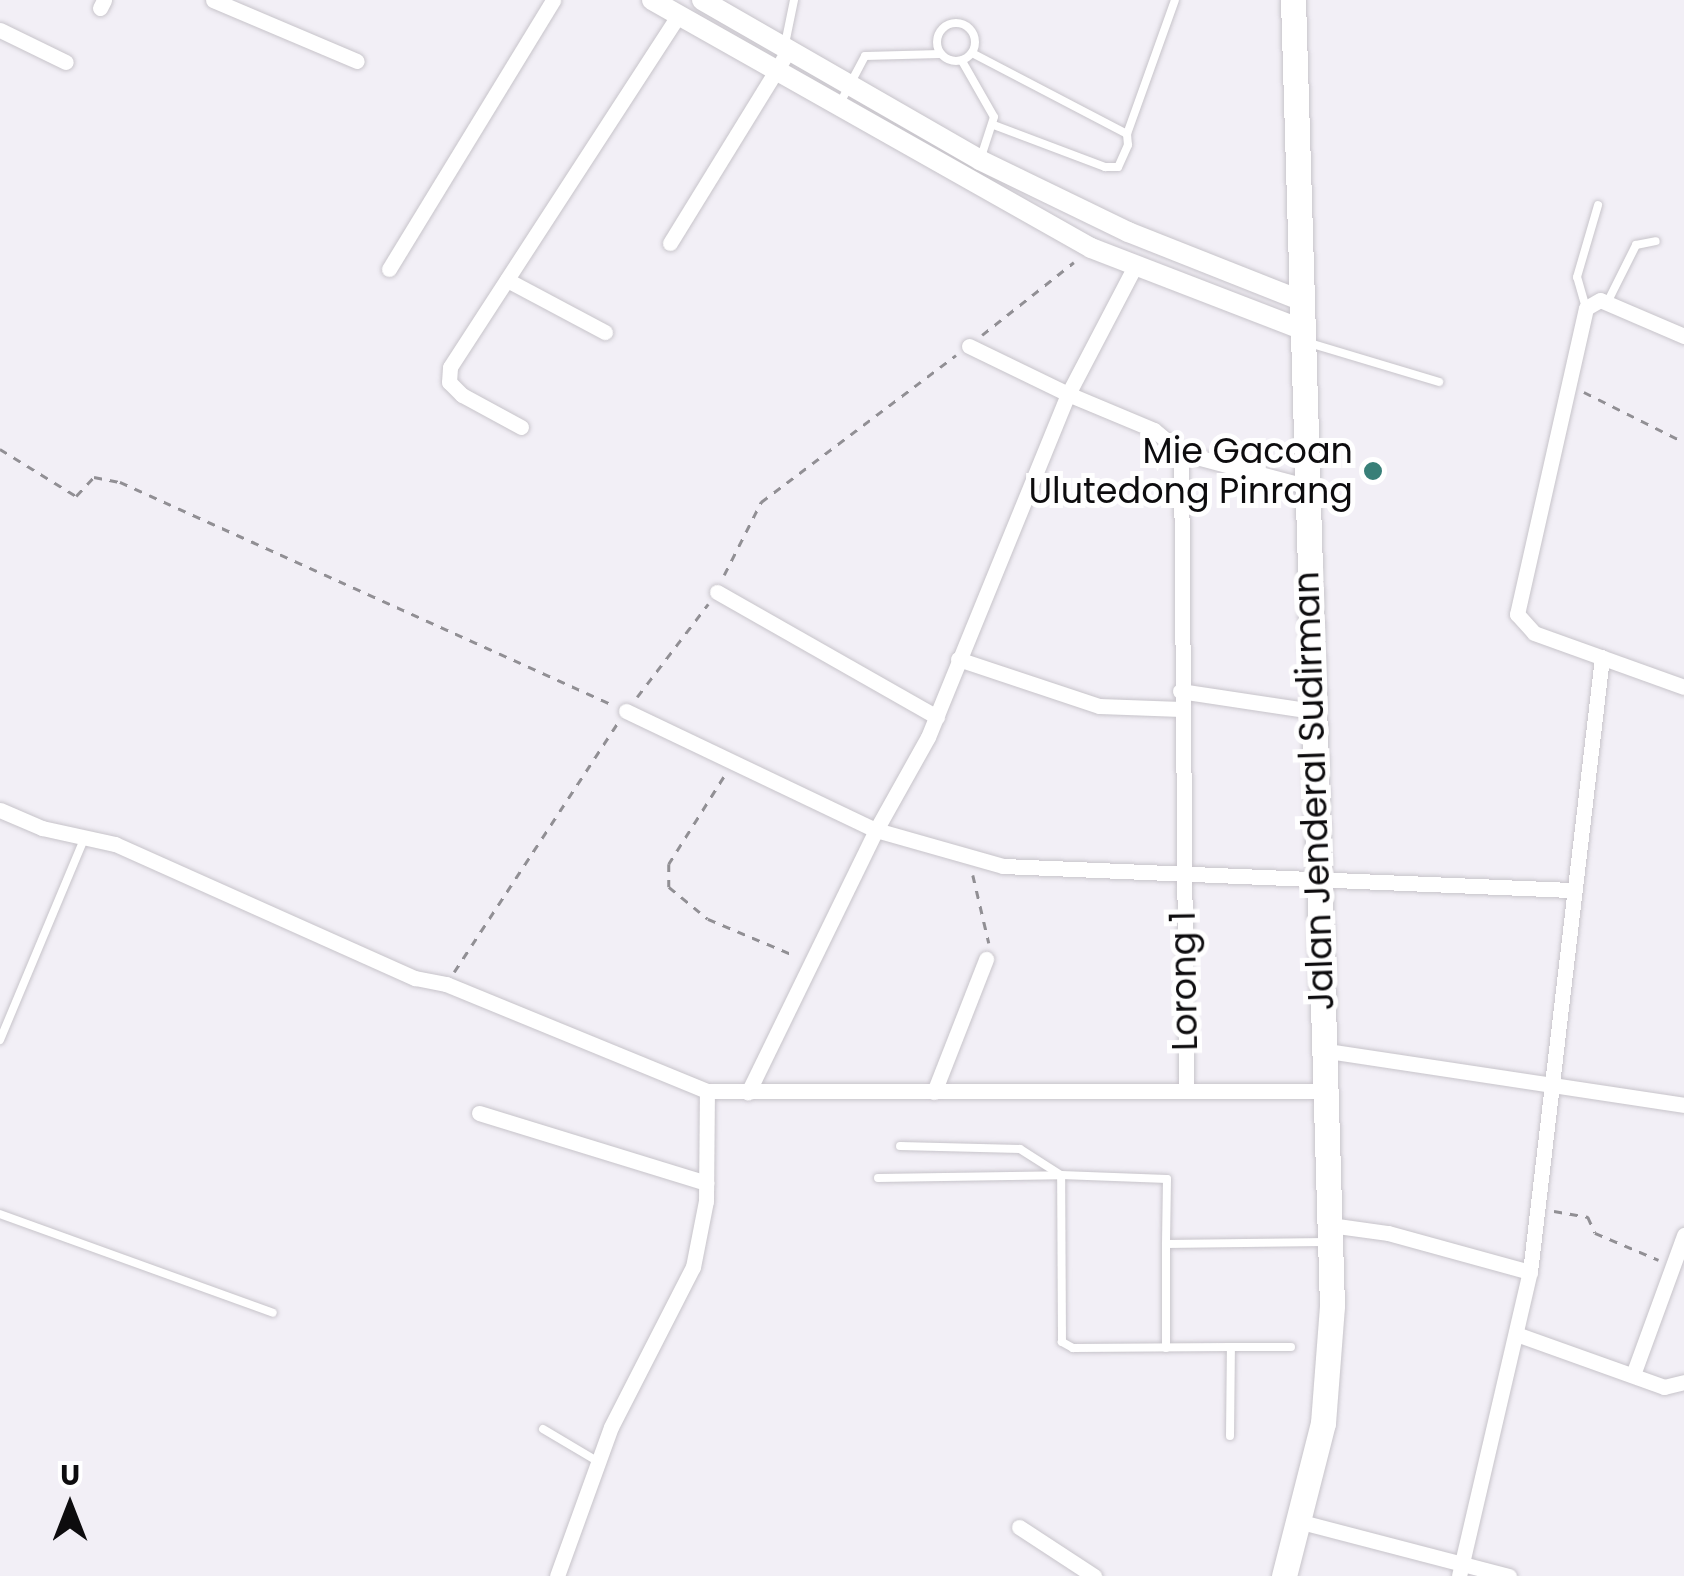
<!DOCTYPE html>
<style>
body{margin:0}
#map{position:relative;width:1684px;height:1576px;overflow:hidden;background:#f2eff6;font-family:Poppins,sans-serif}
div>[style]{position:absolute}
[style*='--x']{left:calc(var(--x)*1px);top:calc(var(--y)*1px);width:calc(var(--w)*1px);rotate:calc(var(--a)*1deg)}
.path>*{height:2.5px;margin-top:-1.25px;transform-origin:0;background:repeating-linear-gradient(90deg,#918f94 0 8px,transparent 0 16px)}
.roads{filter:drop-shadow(0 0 2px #c7c4ca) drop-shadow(0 0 2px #c7c4ca)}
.service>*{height:8px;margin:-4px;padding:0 4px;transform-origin:4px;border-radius:4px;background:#fff}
.service>.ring{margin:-4px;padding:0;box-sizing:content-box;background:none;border:8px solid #fff;border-radius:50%}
.minor>*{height:15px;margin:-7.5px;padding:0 7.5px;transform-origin:7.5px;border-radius:7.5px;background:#fff}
.tertiary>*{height:20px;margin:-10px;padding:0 10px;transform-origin:10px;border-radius:10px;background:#fff}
.trunk>*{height:25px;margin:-12.5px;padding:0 12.5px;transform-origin:12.5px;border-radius:12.5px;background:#fff}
.dots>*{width:28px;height:28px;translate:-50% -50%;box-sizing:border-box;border:5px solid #fff;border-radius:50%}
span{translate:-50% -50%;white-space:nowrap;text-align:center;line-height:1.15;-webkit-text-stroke:10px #fff;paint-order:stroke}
.poi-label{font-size:35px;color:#0d0c0e}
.right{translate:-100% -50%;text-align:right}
.street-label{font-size:35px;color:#0d0c0e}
.north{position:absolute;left:20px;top:1456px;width:100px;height:100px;-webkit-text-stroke:8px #fff;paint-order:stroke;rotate:0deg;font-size:28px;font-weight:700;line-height:40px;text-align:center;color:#0d0c0e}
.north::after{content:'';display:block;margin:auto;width:35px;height:45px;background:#0d0c0e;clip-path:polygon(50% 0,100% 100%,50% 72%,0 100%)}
</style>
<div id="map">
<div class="path">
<div style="--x:982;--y:335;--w:117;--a:-38.4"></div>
<div style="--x:1584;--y:392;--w:112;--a:26.6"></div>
<div style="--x:0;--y:449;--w:89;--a:31.7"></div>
<div style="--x:76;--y:496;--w:26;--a:-47"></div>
<div style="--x:94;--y:477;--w:26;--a:11"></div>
<div style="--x:120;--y:482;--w:539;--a:24.33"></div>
<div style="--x:724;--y:575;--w:82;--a:-63.1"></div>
<div style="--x:761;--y:502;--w:244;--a:-37"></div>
<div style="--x:637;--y:697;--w:117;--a:-52.6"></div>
<div style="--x:724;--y:777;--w:103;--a:122.3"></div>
<div style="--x:669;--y:864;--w:23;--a:90"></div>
<div style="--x:669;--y:887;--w:50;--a:39.4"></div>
<div style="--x:708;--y:919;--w:95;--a:22.8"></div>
<div style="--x:973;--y:875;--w:70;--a:76.8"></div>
<div style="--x:454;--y:972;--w:297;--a:-56.7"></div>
<div style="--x:1554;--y:1211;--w:35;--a:10"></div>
<div style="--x:1588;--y:1217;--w:17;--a:66"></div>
<div style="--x:1595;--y:1233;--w:69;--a:22.9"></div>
</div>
<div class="roads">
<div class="service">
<div class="ring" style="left:937px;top:23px;width:30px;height:30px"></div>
<div style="--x:785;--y:44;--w:45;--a:-78.4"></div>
<div style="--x:972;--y:53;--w:175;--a:27.6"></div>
<div style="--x:1127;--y:134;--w:11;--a:85"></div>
<div style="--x:1128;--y:145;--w:24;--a:114"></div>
<div style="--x:1118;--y:167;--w:13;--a:180"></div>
<div style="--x:1105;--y:167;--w:119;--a:-159.3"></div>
<div style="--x:962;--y:61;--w:64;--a:60.3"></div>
<div style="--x:994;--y:117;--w:45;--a:108"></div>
<div style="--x:839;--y:105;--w:55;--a:-62"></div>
<div style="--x:865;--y:56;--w:75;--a:-1.5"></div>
<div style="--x:1127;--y:134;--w:142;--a:-70.3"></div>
<div style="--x:1607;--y:303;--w:65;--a:-63.4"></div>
<div style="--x:1636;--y:245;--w:20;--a:-11"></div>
<div style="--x:1586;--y:308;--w:32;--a:-106"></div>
<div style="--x:1577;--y:277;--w:75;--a:-73.7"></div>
<div style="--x:1306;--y:342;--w:139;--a:16.7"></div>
<div style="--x:0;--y:1040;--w:220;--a:-67.3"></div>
<div style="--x:900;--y:1146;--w:120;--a:1.4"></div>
<div style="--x:1020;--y:1149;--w:49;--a:32.4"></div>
<div style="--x:878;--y:1178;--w:183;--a:-0.9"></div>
<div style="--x:0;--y:1214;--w:290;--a:19.9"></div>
<div style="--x:1166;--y:1244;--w:104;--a:90"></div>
<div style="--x:1231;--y:1347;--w:60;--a:0"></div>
<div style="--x:543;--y:1429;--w:63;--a:30.7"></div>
<div style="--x:1230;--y:1436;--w:89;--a:-89.4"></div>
<div style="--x:1231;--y:1347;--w:158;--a:179.6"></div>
<div style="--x:1073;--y:1348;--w:13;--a:-151"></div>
<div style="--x:1062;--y:1342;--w:167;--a:-90.3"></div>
<div style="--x:1061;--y:1175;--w:106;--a:2.2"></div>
<div style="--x:1167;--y:1179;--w:65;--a:90.9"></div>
<div style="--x:1166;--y:1244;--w:158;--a:-0.7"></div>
</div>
<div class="minor">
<div style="--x:213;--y:0;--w:156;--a:23"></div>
<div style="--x:100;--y:8;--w:9;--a:-63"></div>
<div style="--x:0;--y:30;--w:73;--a:25.9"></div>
<div style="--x:670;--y:243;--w:225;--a:-58.4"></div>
<div style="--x:1135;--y:266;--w:144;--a:117.6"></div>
<div style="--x:1068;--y:394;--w:93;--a:22.7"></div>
<div style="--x:1154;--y:430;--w:35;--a:40"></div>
<div style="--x:1181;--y:453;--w:633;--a:89.55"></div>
<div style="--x:389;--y:269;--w:315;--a:-58.6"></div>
<div style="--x:507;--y:280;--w:111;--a:28"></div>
<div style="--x:1684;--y:336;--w:91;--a:-156.8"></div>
<div style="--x:1600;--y:300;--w:16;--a:150"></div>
<div style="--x:1586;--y:308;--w:314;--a:102.7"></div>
<div style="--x:1517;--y:614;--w:25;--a:48"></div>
<div style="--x:1534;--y:633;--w:159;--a:19.8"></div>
<div style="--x:969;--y:346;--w:110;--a:25.9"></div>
<div style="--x:1068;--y:394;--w:370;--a:112.2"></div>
<div style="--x:928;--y:737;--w:107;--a:119.2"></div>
<div style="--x:876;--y:830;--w:132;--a:15.8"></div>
<div style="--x:1003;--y:866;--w:570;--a:2.42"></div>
<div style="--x:521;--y:427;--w:67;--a:-151.5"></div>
<div style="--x:462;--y:395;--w:18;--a:-135"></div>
<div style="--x:449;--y:382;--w:15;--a:-86"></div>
<div style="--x:450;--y:367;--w:421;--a:-57"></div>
<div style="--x:1181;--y:453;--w:128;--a:14.9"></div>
<div style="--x:717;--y:592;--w:253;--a:29.6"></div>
<div style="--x:958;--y:659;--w:149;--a:18.4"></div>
<div style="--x:1099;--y:706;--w:82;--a:2.1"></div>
<div style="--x:1180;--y:691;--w:134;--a:8.6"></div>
<div style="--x:626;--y:711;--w:277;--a:25.5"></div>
<div style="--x:876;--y:830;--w:292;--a:116"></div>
<div style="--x:0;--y:810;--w:46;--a:23.2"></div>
<div style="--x:42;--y:828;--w:75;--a:12.4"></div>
<div style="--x:115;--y:844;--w:329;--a:24.1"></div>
<div style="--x:415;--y:978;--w:32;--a:11"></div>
<div style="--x:446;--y:984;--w:282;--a:22.3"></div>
<div style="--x:707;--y:1091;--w:616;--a:0"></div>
<div style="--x:1321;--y:1050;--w:367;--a:8.6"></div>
<div style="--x:934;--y:1092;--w:143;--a:-68.6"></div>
<div style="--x:479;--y:1113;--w:238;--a:17.1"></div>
<div style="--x:1330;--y:1225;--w:59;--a:7.9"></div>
<div style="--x:1388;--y:1233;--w:147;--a:15.4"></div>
<div style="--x:1519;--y:1335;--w:154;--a:19.7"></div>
<div style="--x:1664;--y:1387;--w:21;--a:-14"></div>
<div style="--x:1634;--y:1372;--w:146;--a:-69.9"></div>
<div style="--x:1301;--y:1522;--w:215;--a:14.6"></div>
<div style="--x:1019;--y:1527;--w:90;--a:33.2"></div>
<div style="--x:557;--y:1576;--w:158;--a:-70.1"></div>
<div style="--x:611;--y:1427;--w:180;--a:-62.9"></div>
<div style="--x:693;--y:1267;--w:67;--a:-78.9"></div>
<div style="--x:706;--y:1201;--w:110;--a:-89.5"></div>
<div style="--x:1459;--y:1576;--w:312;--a:-76.9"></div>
<div style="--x:1530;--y:1272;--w:619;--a:-83.32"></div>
</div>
<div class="tertiary">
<div style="--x:652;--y:0;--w:504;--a:29.46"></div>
<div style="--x:1091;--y:248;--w:225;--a:21.1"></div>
<div style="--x:702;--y:0;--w:321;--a:29.9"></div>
<div style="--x:980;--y:160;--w:165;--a:25.9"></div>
<div style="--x:1128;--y:232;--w:187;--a:21.6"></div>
</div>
<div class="trunk">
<div style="--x:1284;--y:1576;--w:158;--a:-75.7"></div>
<div style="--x:1323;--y:1423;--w:117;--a:-85.6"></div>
<div style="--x:1332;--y:1306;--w:1307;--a:-91.71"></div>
</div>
</div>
<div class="dots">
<div style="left:1373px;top:471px;background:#387f78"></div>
</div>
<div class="poi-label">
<span class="right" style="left:1353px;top:471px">Mie Gacoan<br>Ulutedong Pinrang</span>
</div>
<div class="street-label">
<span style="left:1314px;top:791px;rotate:-92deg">Jalan Jenderal Sudirman</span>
<span style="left:1184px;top:981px;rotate:-91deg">Lorong 1</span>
</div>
<div class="north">U</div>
</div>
